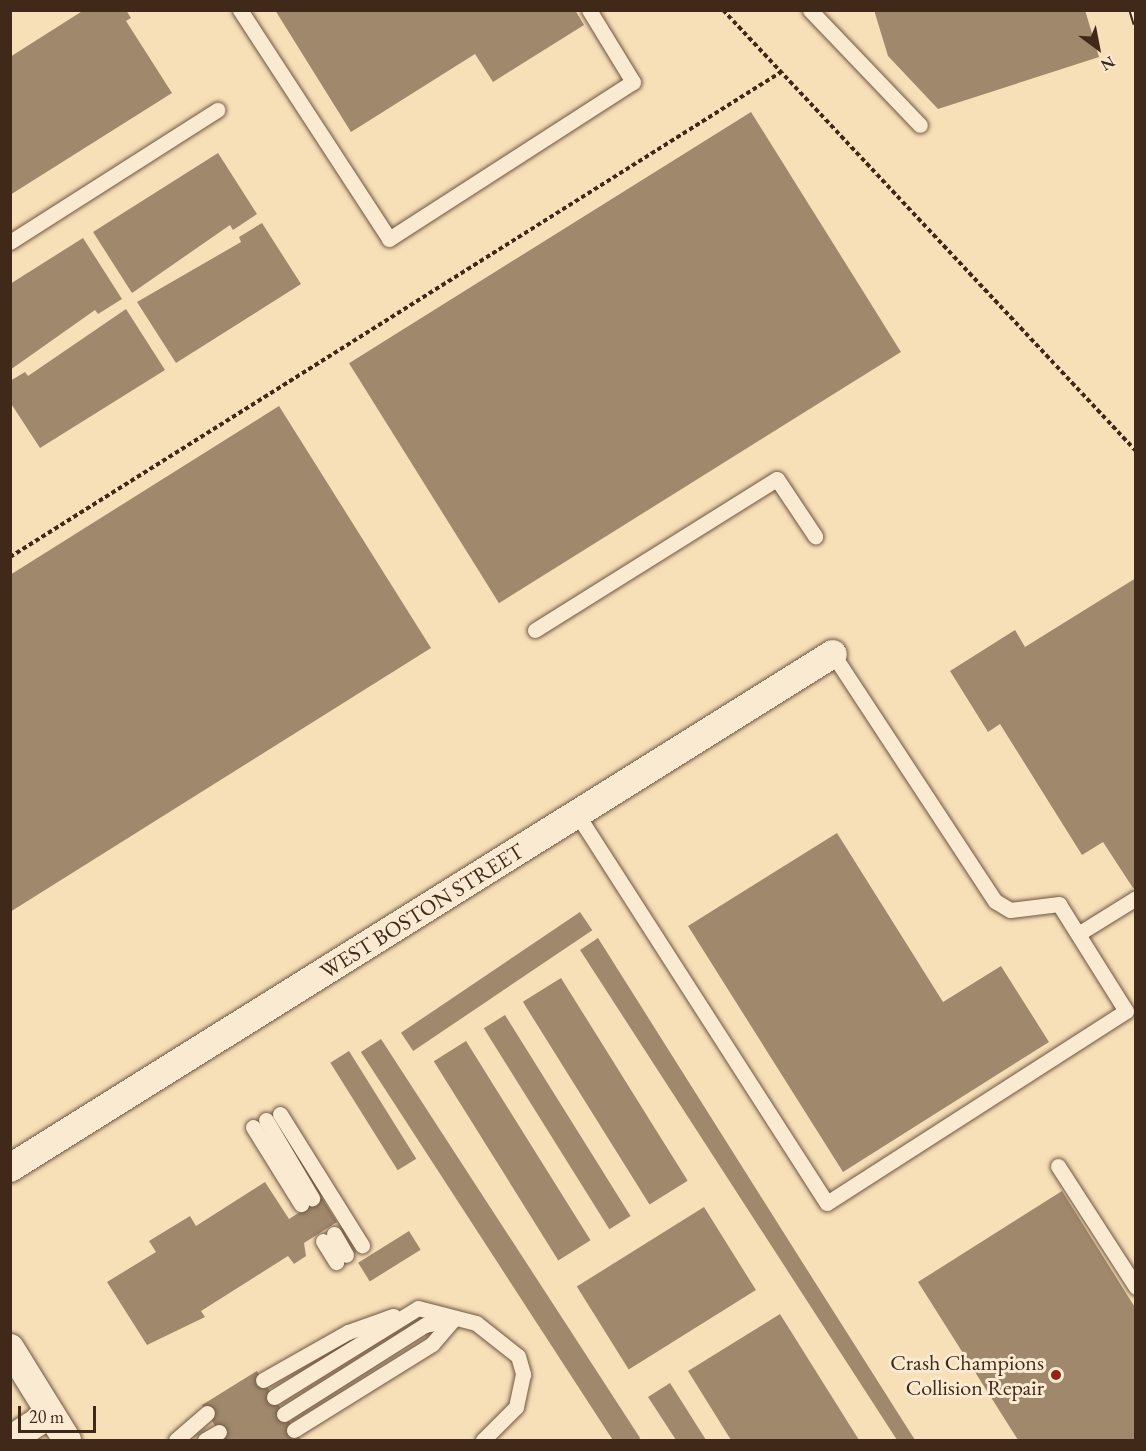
<!DOCTYPE html>
<style>
body{margin:0}
#map{position:relative;width:1146px;height:1451px;overflow:hidden;background:#f7dfb8;font-family:"EB Garamond",serif}
div>[style]{position:absolute}
[style*='--x']{left:calc(var(--x)*1px);top:calc(var(--y)*1px);width:calc(var(--w)*1px);rotate:calc(var(--a)*1deg)}
.building>*{inset:0;background:#a0886c;transform-origin:0 0}
.path>*{height:4px;margin-top:-2px;transform-origin:0;background:repeating-linear-gradient(90deg,#412919 0 4.5px,transparent 0 7.5px)}
.roads{filter:drop-shadow(0 0 2px #6e5641) drop-shadow(0 0 2px #6e5641)}
.service>*{height:15px;margin:-7.5px;padding:0 7.5px;transform-origin:7.5px;border-radius:7.5px;background:#faead1}
.minor>*{height:28px;margin:-14px;padding:0 14px;transform-origin:14px;border-radius:14px;background:#faead1}
.rail>*{height:7px;margin-top:-3.5px;transform-origin:0;background:repeating-linear-gradient(90deg,#faead1 0 14px,#412919 0 28px);box-sizing:border-box;border-block:2px solid #412919}
.dots>*{width:16px;height:16px;translate:-50% -50%;box-sizing:border-box;border:3px solid #faead1;border-radius:50%}
span{translate:-50% -50%;white-space:nowrap;text-align:center;line-height:1.15;-webkit-text-stroke:6px #faead1;paint-order:stroke}
.street-label{font-size:22px;color:#412919}
.poi-label{font-size:22px;color:#412919}
.right{translate:-100% -50%;text-align:right}
.frame{position:absolute;inset:0;border:12px solid #412919;pointer-events:none}
.north{position:absolute;left:1068px;top:18px;width:60px;height:60px;-webkit-text-stroke:4px #faead1;paint-order:stroke;rotate:148deg;font-size:16px;font-weight:700;line-height:24px;text-align:center;color:#412919}
.north::after{content:'';display:block;margin:auto;width:21px;height:27px;background:#412919;clip-path:polygon(50% 0,100% 100%,50% 72%,0 100%)}
.scale{position:absolute;left:18px;top:1406px;width:78px;height:27px;box-sizing:border-box;border:3px solid #412919;border-top:0;padding-left:8px;font-size:18px;line-height:21px;white-space:nowrap;color:#412919;-webkit-text-stroke:4px #faead1;paint-order:stroke}
</style>
<div id="map">
<div class="building">
<div style="clip-path:polygon(84px 10px,126px 10px,131px 18px,126px 21px,172px 93px,10px 195px,10px 57px)"></div>
<div style="clip-path:polygon(275px 10px,575px 10px,584px 25px,493px 82px,475px 54px,351px 132px)"></div>
<div style="clip-path:polygon(874px 10px,1085px 10px,1099px 57px,938px 109px,888px 56px)"></div>
<div style="left:751px;top:112px;width:283px;height:474px;rotate:58deg"></div>
<div style="clip-path:polygon(218px 153px,257px 214px,233px 230px,230px 225px,132px 293px,93px 232px)"></div>
<div style="clip-path:polygon(262px 223px,301px 284px,176px 363px,137px 302px,241px 242px,239px 237px)"></div>
<div style="clip-path:polygon(83px 238px,122px 299px,98px 314px,95px 310px,10px 370px,10px 284px)"></div>
<div style="clip-path:polygon(126px 309px,165px 370px,40px 448px,10px 402px,10px 381px,25px 372px,28px 376px)"></div>
<div style="clip-path:polygon(279px 406px,431px 648px,10px 912px,10px 575px)"></div>
<div style="clip-path:polygon(1136px 578px,1136px 887px,1133px 888px,1103px 842px,1082px 855px,1000px 724px,988px 732px,950px 671px,1015px 630px,1025px 647px)"></div>
<div style="clip-path:polygon(837px 833px,943px 1002px,1001px 966px,1049px 1042px,843px 1172px,688px 926px)"></div>
<div style="left:580px;top:912px;width:22px;height:216px;rotate:56deg"></div>
<div style="clip-path:polygon(598px 938px,799px 1257px,915px 1440px,897px 1440px,580px 950px)"></div>
<div style="left:561px;top:978px;width:239px;height:45px;rotate:58deg"></div>
<div style="left:505px;top:1015px;width:237px;height:25px;rotate:58deg"></div>
<div style="left:381px;top:1039px;width:476px;height:24px;rotate:57deg"></div>
<div style="left:466px;top:1041px;width:235px;height:38px;rotate:58deg"></div>
<div style="left:349px;top:1051px;width:127px;height:22px;rotate:58deg"></div>
<div style="clip-path:polygon(265px 1182px,289px 1219px,322px 1198px,337px 1222px,304px 1243px,306px 1256px,294px 1264px,288px 1256px,201px 1311px,205px 1317px,147px 1345px,107px 1282px,156px 1252px,149px 1241px,190px 1216px,196px 1226px)"></div>
<div style="clip-path:polygon(1062px 1191px,1136px 1309px,1136px 1440px,1018px 1440px,918px 1282px)"></div>
<div style="left:704px;top:1207px;width:98px;height:150px;rotate:58deg"></div>
<div style="left:409px;top:1231px;width:22px;height:60px;rotate:58deg"></div>
<div style="clip-path:polygon(780px 1314px,859px 1440px,731px 1440px,688px 1371px)"></div>
<div style="clip-path:polygon(257px 1371px,301px 1440px,224px 1440px,202px 1405px)"></div>
<div style="clip-path:polygon(670px 1383px,706px 1440px,676px 1440px,648px 1397px)"></div>
</div>
<div class="path">
<div style="--x:723;--y:10;--w:604;--a:46.88"></div>
<div style="--x:10;--y:557;--w:911;--a:-32.17"></div>
</div>
<div class="roads">
<div class="service">
<div style="--x:240;--y:10;--w:273;--a:56.9"></div>
<div style="--x:389;--y:239;--w:290;--a:-32.8"></div>
<div style="--x:633;--y:82;--w:84;--a:-121.4"></div>
<div style="--x:810;--y:10;--w:159;--a:46.3"></div>
<div style="--x:10;--y:242;--w:246;--a:-32.5"></div>
<div style="--x:535;--y:630;--w:285;--a:-32"></div>
<div style="--x:777;--y:479;--w:69;--a:56.3"></div>
<div style="--x:577;--y:814;--w:462;--a:57.3"></div>
<div style="--x:827;--y:1203;--w:355;--a:-32.7"></div>
<div style="--x:1126;--y:1011;--w:126;--a:-122.1"></div>
<div style="--x:1059;--y:904;--w:49;--a:173"></div>
<div style="--x:1010;--y:910;--w:17;--a:-149"></div>
<div style="--x:995;--y:901;--w:295;--a:-123.3"></div>
<div style="--x:1078;--y:934;--w:68;--a:-31.8"></div>
<div style="--x:280;--y:1114;--w:155;--a:58"></div>
<div style="--x:266;--y:1120;--w:91;--a:59.5"></div>
<div style="--x:253;--y:1127;--w:91;--a:58.1"></div>
<div style="--x:1058;--y:1166;--w:144;--a:57.2"></div>
<div style="--x:334;--y:1234;--w:24;--a:60"></div>
<div style="--x:323;--y:1241;--w:25;--a:58"></div>
<div style="--x:263;--y:1380;--w:98;--a:-29.5"></div>
<div style="--x:348;--y:1332;--w:48;--a:-19.6"></div>
<div style="--x:274;--y:1397;--w:169;--a:-31.7"></div>
<div style="--x:418;--y:1308;--w:60;--a:14.5"></div>
<div style="--x:476;--y:1323;--w:53;--a:38.2"></div>
<div style="--x:518;--y:1356;--w:19;--a:74"></div>
<div style="--x:523;--y:1374;--w:34;--a:102"></div>
<div style="--x:516;--y:1407;--w:47;--a:135"></div>
<div style="--x:284;--y:1414;--w:167;--a:-32.3"></div>
<div style="--x:425;--y:1325;--w:26;--a:-11"></div>
<div style="--x:294;--y:1430;--w:163;--a:-31.9"></div>
<div style="--x:432;--y:1344;--w:33;--a:-49"></div>
<div style="--x:176;--y:1440;--w:41;--a:-41.1"></div>
<div style="--x:205;--y:1440;--w:16;--a:-30"></div>
</div>
<div class="minor">
<div style="--x:10;--y:1168;--w:970;--a:-31.99"></div>
<div style="--x:10;--y:1348;--w:108;--a:58.2"></div>
<div style="--x:10;--y:1440;--w:48;--a:-33"></div>
</div>
</div>
<div class="rail">
<div style="--x:1132;--y:10;--w:14;--a:73"></div>
</div>
<div class="dots">
<div style="left:1056px;top:1375px;background:#8f2418"></div>
</div>
<div class="street-label">
<span style="left:422px;top:911px;rotate:-32deg">WEST BOSTON STREET</span>
</div>
<div class="poi-label">
<span class="right" style="left:1044px;top:1375px">Crash Champions<br>Collision Repair</span>
</div>
<div class="frame"></div>
<div class="north">N</div>
<div class="scale">20 m</div>
</div>
